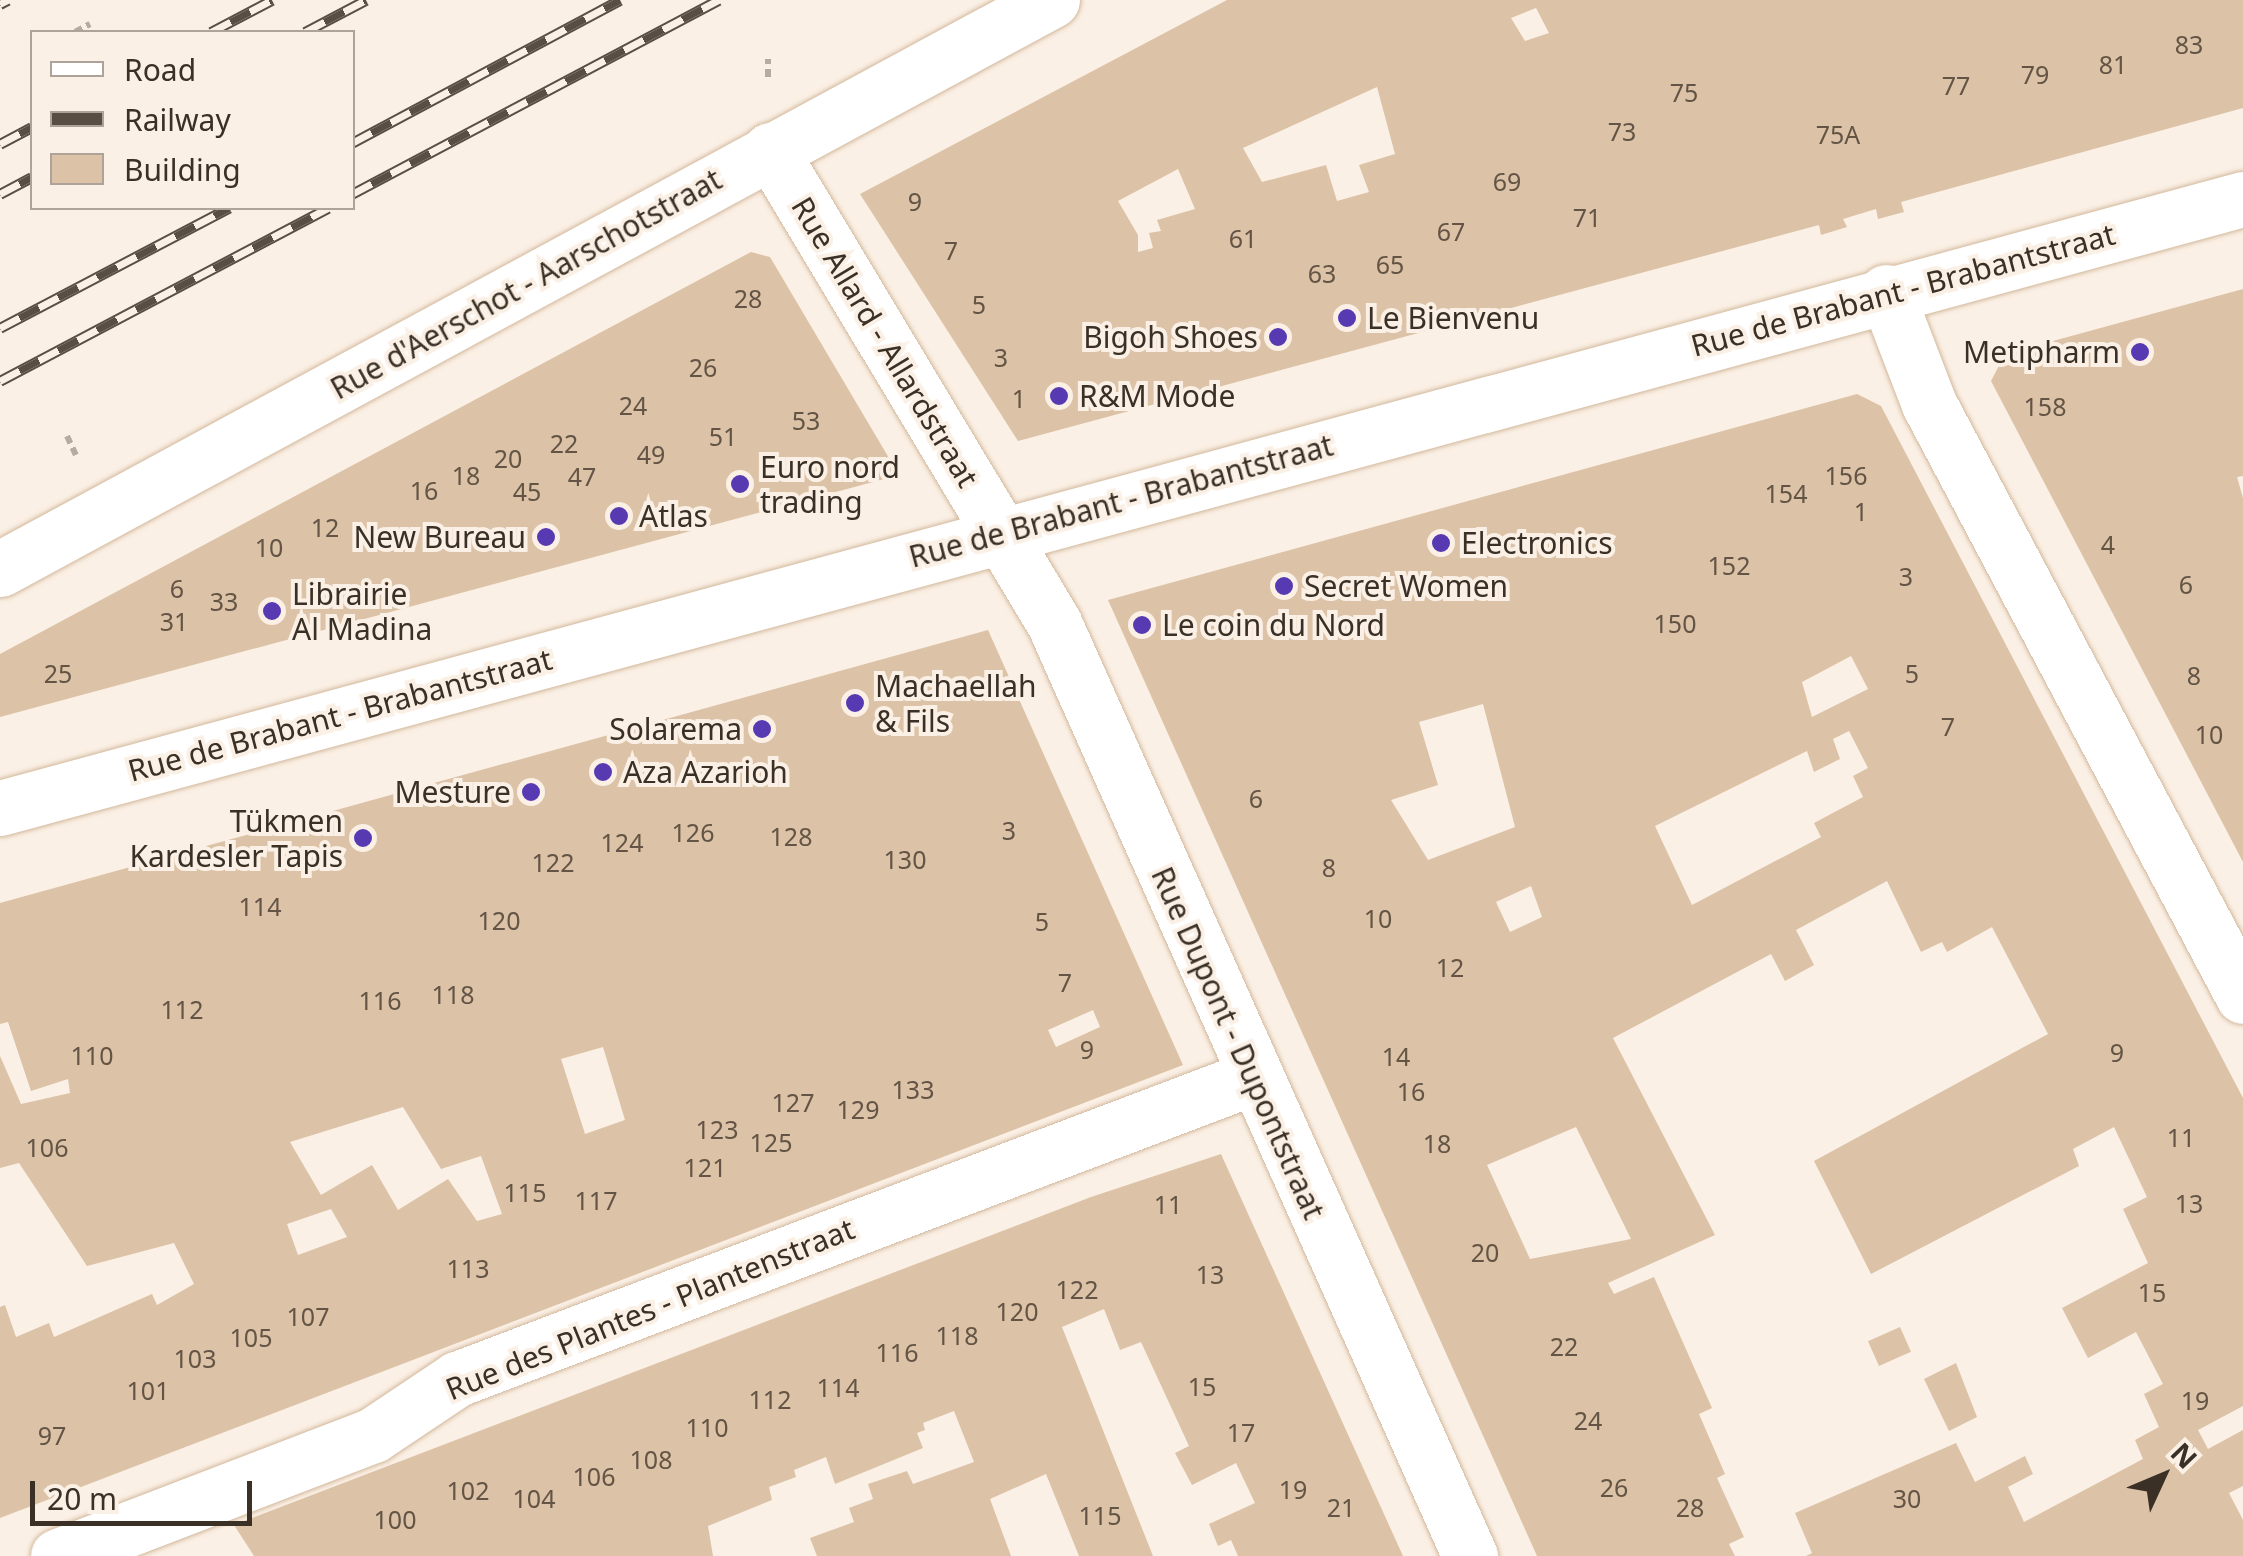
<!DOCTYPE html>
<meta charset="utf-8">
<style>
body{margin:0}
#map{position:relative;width:2243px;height:1556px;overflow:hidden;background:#fbf0e5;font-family:"Noto Sans",sans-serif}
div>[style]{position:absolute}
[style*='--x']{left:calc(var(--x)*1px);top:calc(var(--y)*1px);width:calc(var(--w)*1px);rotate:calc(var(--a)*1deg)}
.building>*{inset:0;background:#dcc2a6;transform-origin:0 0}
.path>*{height:6px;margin-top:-3px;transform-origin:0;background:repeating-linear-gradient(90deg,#b6aba0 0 8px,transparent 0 13px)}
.roads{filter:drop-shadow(0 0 2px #d2b89c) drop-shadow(0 0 2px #d2b89c)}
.street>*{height:55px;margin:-27.5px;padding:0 27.5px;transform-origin:27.5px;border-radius:27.5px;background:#fff}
.rail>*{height:11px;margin-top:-5.5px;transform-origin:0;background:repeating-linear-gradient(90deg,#fbf0e5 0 22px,#594e43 0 44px);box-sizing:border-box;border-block:2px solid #594e43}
.dots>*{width:28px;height:28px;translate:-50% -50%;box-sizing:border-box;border:5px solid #fbf0e5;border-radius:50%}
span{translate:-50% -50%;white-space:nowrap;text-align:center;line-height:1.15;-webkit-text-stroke:8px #fbf0e5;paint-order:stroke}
.number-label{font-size:25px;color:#635445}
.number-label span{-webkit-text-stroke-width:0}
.street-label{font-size:30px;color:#3b3025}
.poi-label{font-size:30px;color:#3b3025}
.left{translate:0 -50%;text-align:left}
.right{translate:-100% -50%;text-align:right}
.legend{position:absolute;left:30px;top:30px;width:325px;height:180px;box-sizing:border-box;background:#fbf0e5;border:2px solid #aea398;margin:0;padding:12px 18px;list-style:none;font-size:30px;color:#3b3025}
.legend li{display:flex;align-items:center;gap:20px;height:50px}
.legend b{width:50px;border:2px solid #aea398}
.north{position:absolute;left:2113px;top:1426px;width:100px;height:100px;-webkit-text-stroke:8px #fbf0e5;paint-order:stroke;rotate:46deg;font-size:28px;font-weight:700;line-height:40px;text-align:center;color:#3b3025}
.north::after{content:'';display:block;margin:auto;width:35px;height:45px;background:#3b3025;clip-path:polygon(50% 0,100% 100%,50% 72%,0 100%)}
.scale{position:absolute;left:30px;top:1481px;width:222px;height:45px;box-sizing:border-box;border:5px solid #3b3025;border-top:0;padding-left:12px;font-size:30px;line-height:35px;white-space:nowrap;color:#3b3025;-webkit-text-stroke:8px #fbf0e5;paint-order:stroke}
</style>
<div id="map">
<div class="building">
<div style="clip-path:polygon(evenodd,1227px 0,2243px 0,2243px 108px,1901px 202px,1904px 212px,1878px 219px,1876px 209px,1843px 219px,1847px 227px,1821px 235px,1819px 225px,1018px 441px,860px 194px,1227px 0,1536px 8px,1549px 33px,1525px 41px,1511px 18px,1536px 8px,1227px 0,1377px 87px,1395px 154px,1359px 165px,1369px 192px,1337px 201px,1326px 165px,1262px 182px,1243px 148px,1377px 87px,1227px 0,1178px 169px,1195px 209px,1157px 220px,1161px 231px,1149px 233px,1153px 248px,1138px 252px,1138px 235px,1118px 201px,1178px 169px)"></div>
<div style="clip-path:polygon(751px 252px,770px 257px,899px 475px,0 717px,0 654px)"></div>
<div style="clip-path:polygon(2243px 289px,2243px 476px,2237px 477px,2243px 498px,2243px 862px,1991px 381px,2005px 354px)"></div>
<div style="clip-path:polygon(evenodd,1857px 394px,1881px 406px,2243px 1098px,2243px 1406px,2198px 1430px,2208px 1449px,2243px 1430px,2243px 1486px,2229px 1493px,2243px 1520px,2243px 1556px,1806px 1556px,1812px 1553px,1795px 1513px,1956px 1443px,1975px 1482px,2025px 1456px,2033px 1474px,2008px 1487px,2024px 1522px,2143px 1459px,2135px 1440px,2159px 1427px,2144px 1394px,2163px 1384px,2136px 1332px,2088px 1358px,2062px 1308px,2148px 1263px,2123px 1209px,2147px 1197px,2114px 1127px,2073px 1149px,2079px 1166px,1871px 1274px,1814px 1161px,2048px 1034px,1992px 927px,1947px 952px,1942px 942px,1921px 952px,1887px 881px,1796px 930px,1814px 965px,1785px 981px,1771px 954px,1613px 1038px,1715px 1235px,1608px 1283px,1614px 1294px,1654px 1277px,1712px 1408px,1699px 1414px,1725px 1474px,1717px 1478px,1744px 1537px,1729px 1544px,1735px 1556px,1537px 1556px,1108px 600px,1857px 394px,1851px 656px,1868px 689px,1812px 717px,1802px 682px,1851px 656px,1857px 394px,1483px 704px,1515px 827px,1428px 860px,1391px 800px,1438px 785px,1419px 722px,1483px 704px,1857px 394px,1849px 731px,1868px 768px,1853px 776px,1863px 797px,1814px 823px,1821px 837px,1692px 905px,1655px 826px,1807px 751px,1814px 772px,1840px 759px,1833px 739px,1849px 731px,1857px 394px,1531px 886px,1542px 917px,1510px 932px,1496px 902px,1531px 886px,1857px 394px,1576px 1127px,1631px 1239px,1530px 1259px,1487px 1165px,1576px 1127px)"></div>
<div style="clip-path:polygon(evenodd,988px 630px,1183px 1065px,0 1518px,0 1307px,5px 1305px,16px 1337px,49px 1323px,54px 1337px,152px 1294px,157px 1305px,194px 1284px,174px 1243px,87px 1266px,19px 1163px,0 1168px,0 1056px,21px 1104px,70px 1093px,68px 1079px,31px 1091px,8px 1022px,0 1024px,0 903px,988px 630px,1093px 1010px,1100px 1027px,1056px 1047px,1048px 1030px,1093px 1010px,988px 630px,603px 1047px,625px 1120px,585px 1134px,561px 1059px,603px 1047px,988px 630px,403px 1107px,441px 1169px,481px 1156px,502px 1214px,477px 1221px,448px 1179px,398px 1210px,372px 1165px,321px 1195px,290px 1142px,403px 1107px,988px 630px,331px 1209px,347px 1237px,298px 1255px,287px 1224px,331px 1209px)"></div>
<div style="clip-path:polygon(1221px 1154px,1403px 1556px,1238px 1556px,1231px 1540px,1218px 1546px,1209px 1524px,1255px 1503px,1236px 1463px,1192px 1485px,1175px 1453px,1189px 1446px,1141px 1342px,1120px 1350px,1104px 1309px,1062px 1327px,1153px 1556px,1079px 1556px,1046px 1474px,990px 1499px,1011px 1556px,817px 1556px,810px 1538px,854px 1522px,849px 1508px,873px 1499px,868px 1484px,907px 1471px,913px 1484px,974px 1462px,954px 1411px,923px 1423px,925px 1430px,917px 1433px,923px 1448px,835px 1484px,826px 1457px,794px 1470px,796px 1477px,769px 1487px,772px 1500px,708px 1526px,713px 1556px,254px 1556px,234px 1525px,1091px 1197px)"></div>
<div style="left:1900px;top:1327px;width:27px;height:35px;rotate:66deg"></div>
<div style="clip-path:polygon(1956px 1363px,1977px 1417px,1949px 1431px,1924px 1379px)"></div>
</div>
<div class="path">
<div style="--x:75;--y:32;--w:17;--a:-28"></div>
<div style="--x:768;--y:77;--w:18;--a:-90"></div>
<div style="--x:67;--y:436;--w:21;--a:65"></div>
</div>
<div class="roads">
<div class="street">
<div style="--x:770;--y:150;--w:552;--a:59.02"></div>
<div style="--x:1054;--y:623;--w:1022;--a:65.97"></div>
<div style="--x:1886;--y:292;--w:120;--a:69"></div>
<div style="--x:1929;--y:404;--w:670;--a:62.06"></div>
<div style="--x:0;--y:569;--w:1196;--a:-28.41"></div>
<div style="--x:0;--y:808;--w:2324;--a:-15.19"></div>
<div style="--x:58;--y:1556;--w:337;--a:-21"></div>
<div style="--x:373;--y:1435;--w:101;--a:-33.7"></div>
<div style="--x:457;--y:1379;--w:849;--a:-20.76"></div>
</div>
</div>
<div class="rail">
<div style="--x:0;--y:4;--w:9;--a:-27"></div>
<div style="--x:211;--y:32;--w:69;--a:-27.7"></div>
<div style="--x:305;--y:32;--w:69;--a:-27.7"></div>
<div style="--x:352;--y:143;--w:304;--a:-28.1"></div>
<div style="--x:0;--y:144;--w:36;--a:-28"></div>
<div style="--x:0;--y:194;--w:36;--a:-28"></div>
<div style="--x:352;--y:194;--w:415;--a:-27.9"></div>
<div style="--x:0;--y:328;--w:259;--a:-27.7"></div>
<div style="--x:0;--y:381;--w:371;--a:-27.8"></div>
</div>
<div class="dots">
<div style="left:1347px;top:318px;background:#573ab2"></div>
<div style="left:1278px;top:337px;background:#573ab2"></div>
<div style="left:2140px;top:352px;background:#573ab2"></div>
<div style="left:1059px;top:396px;background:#573ab2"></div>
<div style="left:740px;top:484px;background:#573ab2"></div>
<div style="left:619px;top:516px;background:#573ab2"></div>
<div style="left:546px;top:537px;background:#573ab2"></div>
<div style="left:1441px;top:543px;background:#573ab2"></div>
<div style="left:1284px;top:586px;background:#573ab2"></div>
<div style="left:272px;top:611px;background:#573ab2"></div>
<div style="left:1142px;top:625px;background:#573ab2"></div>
<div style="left:855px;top:703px;background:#573ab2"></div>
<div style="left:762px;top:729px;background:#573ab2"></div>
<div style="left:603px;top:772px;background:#573ab2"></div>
<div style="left:531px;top:792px;background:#573ab2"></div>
<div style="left:363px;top:838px;background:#573ab2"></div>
</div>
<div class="number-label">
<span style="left:2189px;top:44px">83</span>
<span style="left:2113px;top:64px">81</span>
<span style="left:2035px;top:74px">79</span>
<span style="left:1956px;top:85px">77</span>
<span style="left:1684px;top:92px">75</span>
<span style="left:1622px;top:131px">73</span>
<span style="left:1838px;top:134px">75A</span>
<span style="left:1507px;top:181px">69</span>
<span style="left:915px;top:201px">9</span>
<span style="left:1587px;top:217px">71</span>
<span style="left:1451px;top:231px">67</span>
<span style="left:1243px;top:238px">61</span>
<span style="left:951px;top:250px">7</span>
<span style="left:1390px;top:264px">65</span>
<span style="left:1322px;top:273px">63</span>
<span style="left:748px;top:298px">28</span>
<span style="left:979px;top:304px">5</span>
<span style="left:1001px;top:357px">3</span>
<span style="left:703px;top:367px">26</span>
<span style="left:1019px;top:398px">1</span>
<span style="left:633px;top:405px">24</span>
<span style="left:2045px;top:406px">158</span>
<span style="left:806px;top:420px">53</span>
<span style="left:723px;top:436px">51</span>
<span style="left:564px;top:443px">22</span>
<span style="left:651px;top:454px">49</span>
<span style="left:508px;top:458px">20</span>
<span style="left:466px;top:475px">18</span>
<span style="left:1846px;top:475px">156</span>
<span style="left:582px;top:476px">47</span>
<span style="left:424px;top:490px">16</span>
<span style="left:527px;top:491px">45</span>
<span style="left:1786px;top:493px">154</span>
<span style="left:1861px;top:511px">1</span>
<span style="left:325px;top:527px">12</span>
<span style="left:2108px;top:544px">4</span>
<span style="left:269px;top:547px">10</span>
<span style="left:1729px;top:565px">152</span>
<span style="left:1906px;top:576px">3</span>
<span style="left:2186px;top:584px">6</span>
<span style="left:177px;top:588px">6</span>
<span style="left:224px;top:601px">33</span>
<span style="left:174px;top:621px">31</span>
<span style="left:1675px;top:623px">150</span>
<span style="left:58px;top:673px">25</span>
<span style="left:1912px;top:673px">5</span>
<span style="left:2194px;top:675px">8</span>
<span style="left:1948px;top:726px">7</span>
<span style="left:2209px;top:734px">10</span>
<span style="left:1256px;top:798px">6</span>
<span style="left:1009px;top:830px">3</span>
<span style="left:693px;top:832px">126</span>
<span style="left:791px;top:836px">128</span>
<span style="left:622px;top:842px">124</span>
<span style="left:905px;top:859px">130</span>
<span style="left:553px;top:862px">122</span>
<span style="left:1329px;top:867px">8</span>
<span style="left:260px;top:906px">114</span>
<span style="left:1378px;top:918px">10</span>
<span style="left:499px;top:920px">120</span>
<span style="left:1042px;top:921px">5</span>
<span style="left:1450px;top:967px">12</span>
<span style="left:1065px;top:982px">7</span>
<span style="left:453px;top:994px">118</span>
<span style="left:380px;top:1000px">116</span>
<span style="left:182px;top:1009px">112</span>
<span style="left:1087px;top:1049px">9</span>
<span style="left:2117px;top:1052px">9</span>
<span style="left:92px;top:1055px">110</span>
<span style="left:1396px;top:1056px">14</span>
<span style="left:913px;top:1089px">133</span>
<span style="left:1411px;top:1091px">16</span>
<span style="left:793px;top:1102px">127</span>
<span style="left:858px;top:1109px">129</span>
<span style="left:717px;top:1129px">123</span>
<span style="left:2181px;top:1137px">11</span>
<span style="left:771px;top:1142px">125</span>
<span style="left:1437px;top:1143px">18</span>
<span style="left:47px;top:1147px">106</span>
<span style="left:705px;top:1167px">121</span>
<span style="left:525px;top:1192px">115</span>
<span style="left:596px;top:1200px">117</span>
<span style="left:2189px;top:1203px">13</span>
<span style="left:1168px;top:1204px">11</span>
<span style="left:1485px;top:1252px">20</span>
<span style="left:468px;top:1268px">113</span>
<span style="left:1210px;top:1274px">13</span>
<span style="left:1077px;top:1289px">122</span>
<span style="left:2152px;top:1292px">15</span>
<span style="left:1017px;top:1311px">120</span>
<span style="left:308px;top:1316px">107</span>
<span style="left:957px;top:1335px">118</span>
<span style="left:251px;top:1337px">105</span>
<span style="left:1564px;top:1346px">22</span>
<span style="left:897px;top:1352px">116</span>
<span style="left:195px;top:1358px">103</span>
<span style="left:1202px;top:1386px">15</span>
<span style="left:838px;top:1387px">114</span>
<span style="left:148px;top:1390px">101</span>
<span style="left:770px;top:1399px">112</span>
<span style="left:2195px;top:1400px">19</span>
<span style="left:1588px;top:1420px">24</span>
<span style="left:707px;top:1427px">110</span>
<span style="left:1241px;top:1432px">17</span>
<span style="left:52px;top:1435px">97</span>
<span style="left:651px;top:1459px">108</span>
<span style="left:594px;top:1476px">106</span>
<span style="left:1614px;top:1487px">26</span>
<span style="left:1293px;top:1489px">19</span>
<span style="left:468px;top:1490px">102</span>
<span style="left:534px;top:1498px">104</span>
<span style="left:1907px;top:1498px">30</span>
<span style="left:1341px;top:1507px">21</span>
<span style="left:1690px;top:1507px">28</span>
<span style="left:1100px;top:1515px">115</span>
<span style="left:395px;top:1519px">100</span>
</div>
<div class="street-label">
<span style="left:526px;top:284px;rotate:-29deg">Rue d'Aerschot - Aarschotstraat</span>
<span style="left:1903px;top:290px;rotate:-15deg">Rue de Brabant - Brabantstraat</span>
<span style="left:885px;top:342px;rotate:59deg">Rue Allard - Allardstraat</span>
<span style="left:1121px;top:501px;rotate:-15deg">Rue de Brabant - Brabantstraat</span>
<span style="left:340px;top:715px;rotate:-15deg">Rue de Brabant - Brabantstraat</span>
<span style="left:1238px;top:1043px;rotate:66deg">Rue Dupont - Dupontstraat</span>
<span style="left:650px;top:1309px;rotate:-22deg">Rue des Plantes - Plantenstraat</span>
</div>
<div class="poi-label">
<span class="left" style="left:1367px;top:318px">Le Bienvenu</span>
<span class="right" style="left:1258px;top:337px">Bigoh Shoes</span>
<span class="right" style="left:2120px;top:352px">Metipharm</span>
<span class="left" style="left:1079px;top:396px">R&amp;M Mode</span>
<span class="left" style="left:760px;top:484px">Euro nord<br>trading</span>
<span class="left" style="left:639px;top:516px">Atlas</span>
<span class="right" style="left:526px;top:537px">New Bureau</span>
<span class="left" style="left:1461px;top:543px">Electronics</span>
<span class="left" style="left:1304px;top:586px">Secret Women</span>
<span class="left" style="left:292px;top:611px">Librairie<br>Al Madina</span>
<span class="left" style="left:1162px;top:625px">Le coin du Nord</span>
<span class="left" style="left:875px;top:703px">Machaellah<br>&amp; Fils</span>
<span class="right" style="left:742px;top:729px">Solarema</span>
<span class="left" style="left:623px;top:772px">Aza Azarioh</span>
<span class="right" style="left:511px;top:792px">Mesture</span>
<span class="right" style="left:343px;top:838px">Tükmen<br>Kardesler Tapis</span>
</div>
<ul class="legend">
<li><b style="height:12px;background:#fff"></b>Road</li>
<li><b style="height:12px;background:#594e43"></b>Railway</li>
<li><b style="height:28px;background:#dcc2a6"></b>Building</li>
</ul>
<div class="north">N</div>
<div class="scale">20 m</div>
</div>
